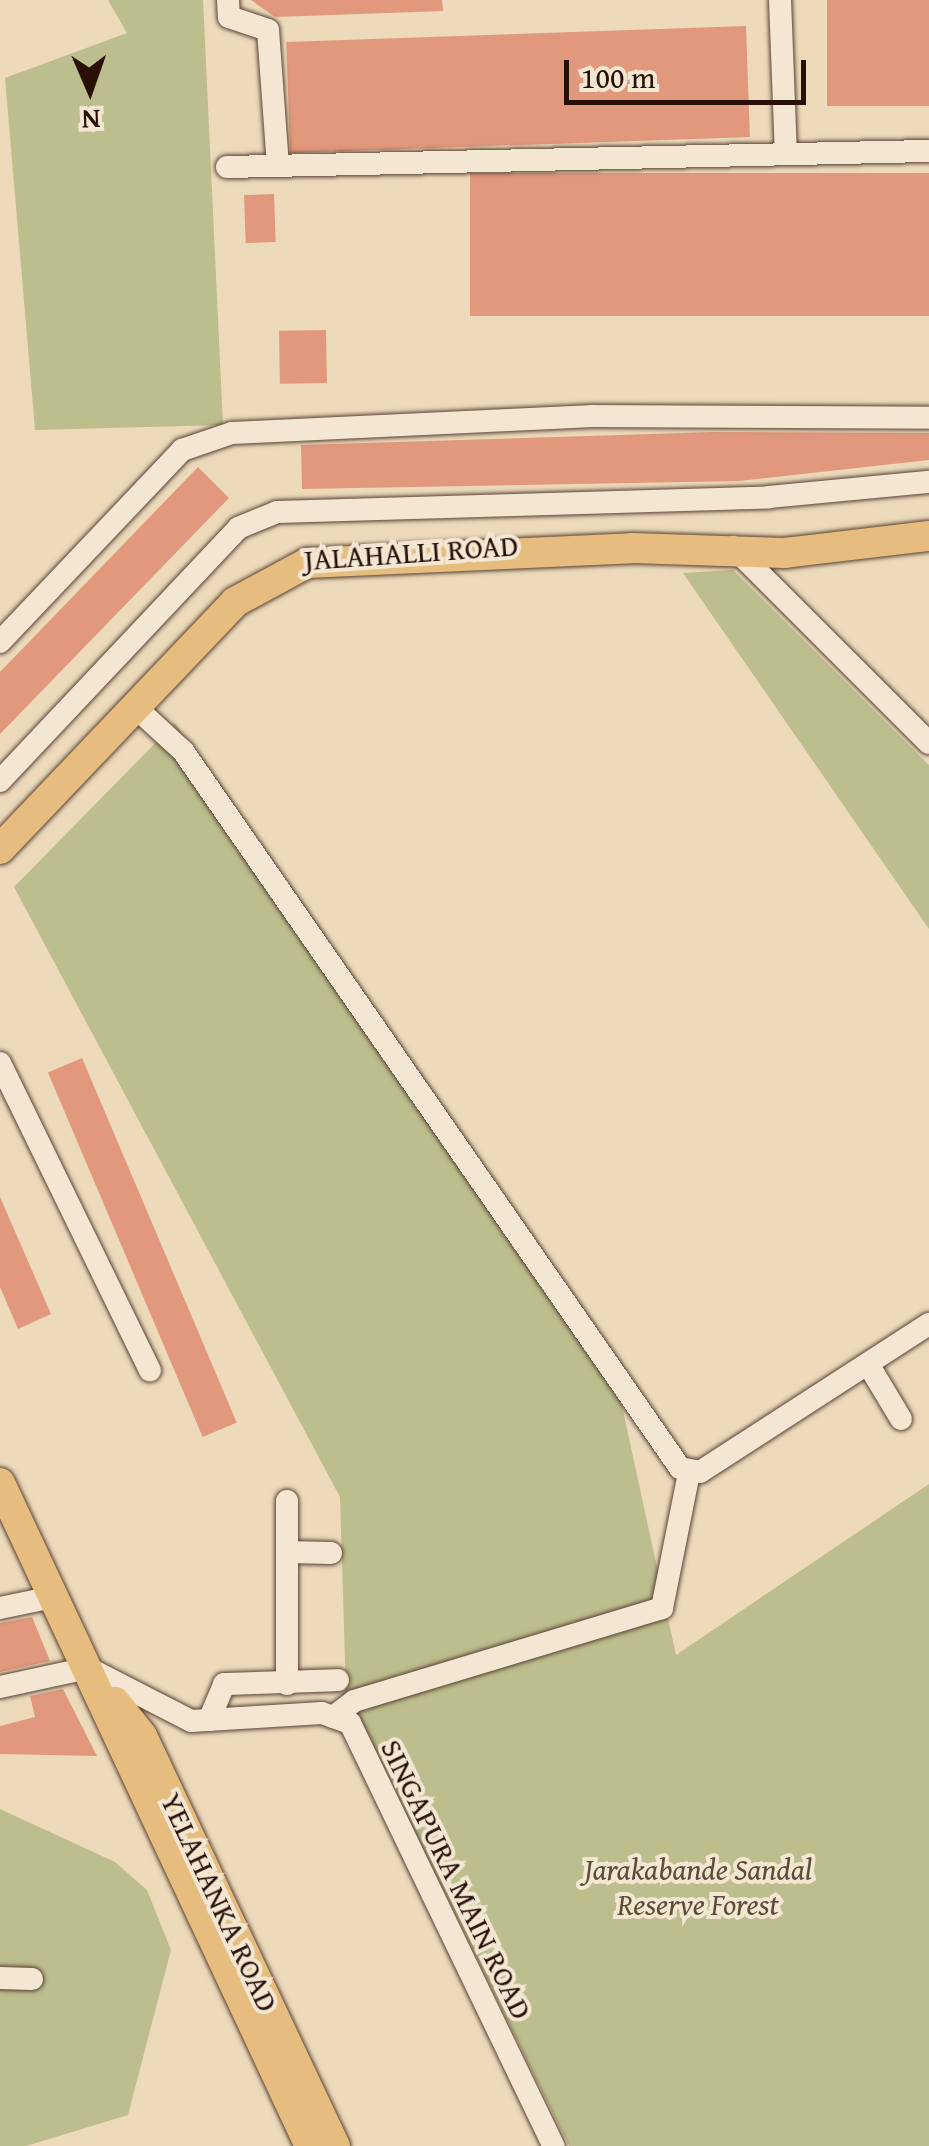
<!DOCTYPE html>
<style>
body{margin:0}
#map{position:relative;width:929px;height:2146px;overflow:hidden;background:#ecdabb;font-family:"Gentium Book Plus",serif}
div>[style]{position:absolute}
[style*='--x']{left:calc(var(--x)*1px);top:calc(var(--y)*1px);width:calc(var(--w)*1px);rotate:calc(var(--a)*1deg)}
.green>*{inset:0;background:#bcbe8d}
.building>*{inset:0;background:#e1987c;transform-origin:0 0}
.roads{filter:drop-shadow(0 0 2px #5a4234) drop-shadow(0 0 2px #5a4234)}
.minor>*{height:22px;margin:-11px;padding:0 11px;transform-origin:11px;border-radius:11px;background:#f3e7d3}
.major>*{height:30px;margin:-15px;padding:0 15px;transform-origin:15px;border-radius:15px;background:#e6bd7e}
span{translate:-50% -50%;white-space:nowrap;text-align:center;line-height:1.15;-webkit-text-stroke:8px #f3e7d3;paint-order:stroke}
.street-label{font-size:30px;color:#291007}
.park-label{font-size:30px;color:#5c4d36;font-style:italic}
.north{position:absolute;left:40px;top:40px;width:100px;height:100px;-webkit-text-stroke:8px #f3e7d3;paint-order:stroke;rotate:178deg;font-size:28px;font-weight:700;line-height:40px;text-align:center;color:#291007}
.north::after{content:'';display:block;margin:auto;width:35px;height:45px;background:#291007;clip-path:polygon(50% 0,100% 100%,50% 72%,0 100%)}
.scale{position:absolute;left:564px;top:60px;width:242px;height:45px;box-sizing:border-box;border:5px solid #291007;border-top:0;padding-left:12px;font-size:30px;line-height:35px;white-space:nowrap;color:#291007;-webkit-text-stroke:8px #f3e7d3;paint-order:stroke}
</style>
<div id="map">
<div class="green">
<div style="clip-path:polygon(108px 0,203px 0,223px 425px,35px 430px,5px 78px,127px 33px)"></div>
<div style="clip-path:polygon(733px 570px,929px 765px,929px 929px,683px 573px)"></div>
<div style="clip-path:polygon(175px 723px,614px 1369px,676px 1655px,929px 1484px,929px 2146px,569px 2146px,346px 1692px,340px 1497px,14px 887px)"></div>
<div style="clip-path:polygon(0 1809px,115px 1862px,147px 1890px,171px 1950px,128px 2115px,26px 2146px,0 2146px)"></div>
</div>
<div class="building">
<div style="clip-path:polygon(251px 0,442px 0,443px 11px,275px 17px)"></div>
<div style="left:827px;top:0;width:102px;height:106px"></div>
<div style="left:746px;top:26px;width:111px;height:460px;rotate:88deg"></div>
<div style="left:929px;top:173px;width:143px;height:459px;rotate:90deg"></div>
<div style="left:274px;top:194px;width:48px;height:30px;rotate:88deg"></div>
<div style="left:326px;top:330px;width:53px;height:47px;rotate:89deg"></div>
<div style="clip-path:polygon(714px 432px,929px 433px,929px 460px,739px 481px,302px 489px,301px 445px)"></div>
<div style="clip-path:polygon(198px 467px,229px 498px,0 734px,0 672px)"></div>
<div style="left:82px;top:1058px;width:396px;height:37px;rotate:67deg"></div>
<div style="clip-path:polygon(0 1197px,51px 1314px,18px 1329px,0 1287px)"></div>
<div style="clip-path:polygon(32px 1617px,50px 1661px,0 1672px,0 1623px)"></div>
<div style="clip-path:polygon(63px 1689px,97px 1756px,0 1754px,0 1726px,35px 1717px,30px 1696px)"></div>
</div>
<div class="roads">
<div class="minor">
<div style="--x:228;--y:0;--w:17;--a:87"></div>
<div style="--x:229;--y:17;--w:41;--a:18.4"></div>
<div style="--x:268;--y:30;--w:135;--a:85.8"></div>
<div style="--x:780;--y:0;--w:154;--a:87.8"></div>
<div style="--x:227;--y:167;--w:702;--a:-1.31"></div>
<div style="--x:733;--y:547;--w:277;--a:45"></div>
<div style="--x:0;--y:642;--w:265;--a:-46.5"></div>
<div style="--x:182;--y:450;--w:53;--a:-18.8"></div>
<div style="--x:232;--y:433;--w:362;--a:-2.7"></div>
<div style="--x:594;--y:416;--w:335;--a:0.3"></div>
<div style="--x:133;--y:705;--w:68;--a:42.6"></div>
<div style="--x:183;--y:751;--w:872;--a:55.27"></div>
<div style="--x:680;--y:1468;--w:20;--a:11"></div>
<div style="--x:700;--y:1472;--w:273;--a:-32.9"></div>
<div style="--x:0;--y:781;--w:347;--a:-46.7"></div>
<div style="--x:238;--y:528;--w:42;--a:-22.3"></div>
<div style="--x:277;--y:512;--w:492;--a:-1.7"></div>
<div style="--x:769;--y:497;--w:161;--a:-5.4"></div>
<div style="--x:0;--y:1063;--w:342;--a:64"></div>
<div style="--x:868;--y:1364;--w:64;--a:59"></div>
<div style="--x:287;--y:1552;--w:44;--a:1.3"></div>
<div style="--x:0;--y:1608;--w:54;--a:-11.7"></div>
<div style="--x:287;--y:1684;--w:183;--a:-90"></div>
<div style="--x:0;--y:1687;--w:90;--a:-12.2"></div>
<div style="--x:88;--y:1668;--w:116;--a:27.2"></div>
<div style="--x:191;--y:1721;--w:131;--a:-3.5"></div>
<div style="--x:322;--y:1713;--w:30;--a:20"></div>
<div style="--x:350;--y:1723;--w:470;--a:64.3"></div>
<div style="--x:333;--y:1717;--w:26;--a:-37"></div>
<div style="--x:354;--y:1701;--w:322;--a:-16.8"></div>
<div style="--x:662;--y:1608;--w:138;--a:-78.7"></div>
<div style="--x:209;--y:1720;--w:39;--a:-67"></div>
<div style="--x:224;--y:1684;--w:114;--a:-2"></div>
<div style="--x:0;--y:1978;--w:32;--a:2"></div>
</div>
<div class="major">
<div style="--x:0;--y:849;--w:341;--a:-46.4"></div>
<div style="--x:235;--y:602;--w:82;--a:-28.4"></div>
<div style="--x:307;--y:563;--w:325;--a:-2.6"></div>
<div style="--x:632;--y:548;--w:152;--a:1.9"></div>
<div style="--x:784;--y:553;--w:146;--a:-6.7"></div>
<div style="--x:0;--y:1483;--w:732;--a:64.94"></div>
<div style="--x:115;--y:1702;--w:43;--a:51.5"></div>
<div style="--x:142;--y:1736;--w:453;--a:64.8"></div>
</div>
</div>
<div class="street-label">
<span style="left:411px;top:552px;rotate:-4deg">JALAHALLI ROAD</span>
<span style="left:457px;top:1879px;rotate:64deg">SINGAPURA MAIN ROAD</span>
<span style="left:220px;top:1902px;rotate:65deg">YELAHANKA ROAD</span>
</div>
<div class="park-label">
<span style="left:698px;top:1886px">Jarakabande Sandal<br>Reserve Forest</span>
</div>
<div class="north">N</div>
<div class="scale">100 m</div>
</div>
